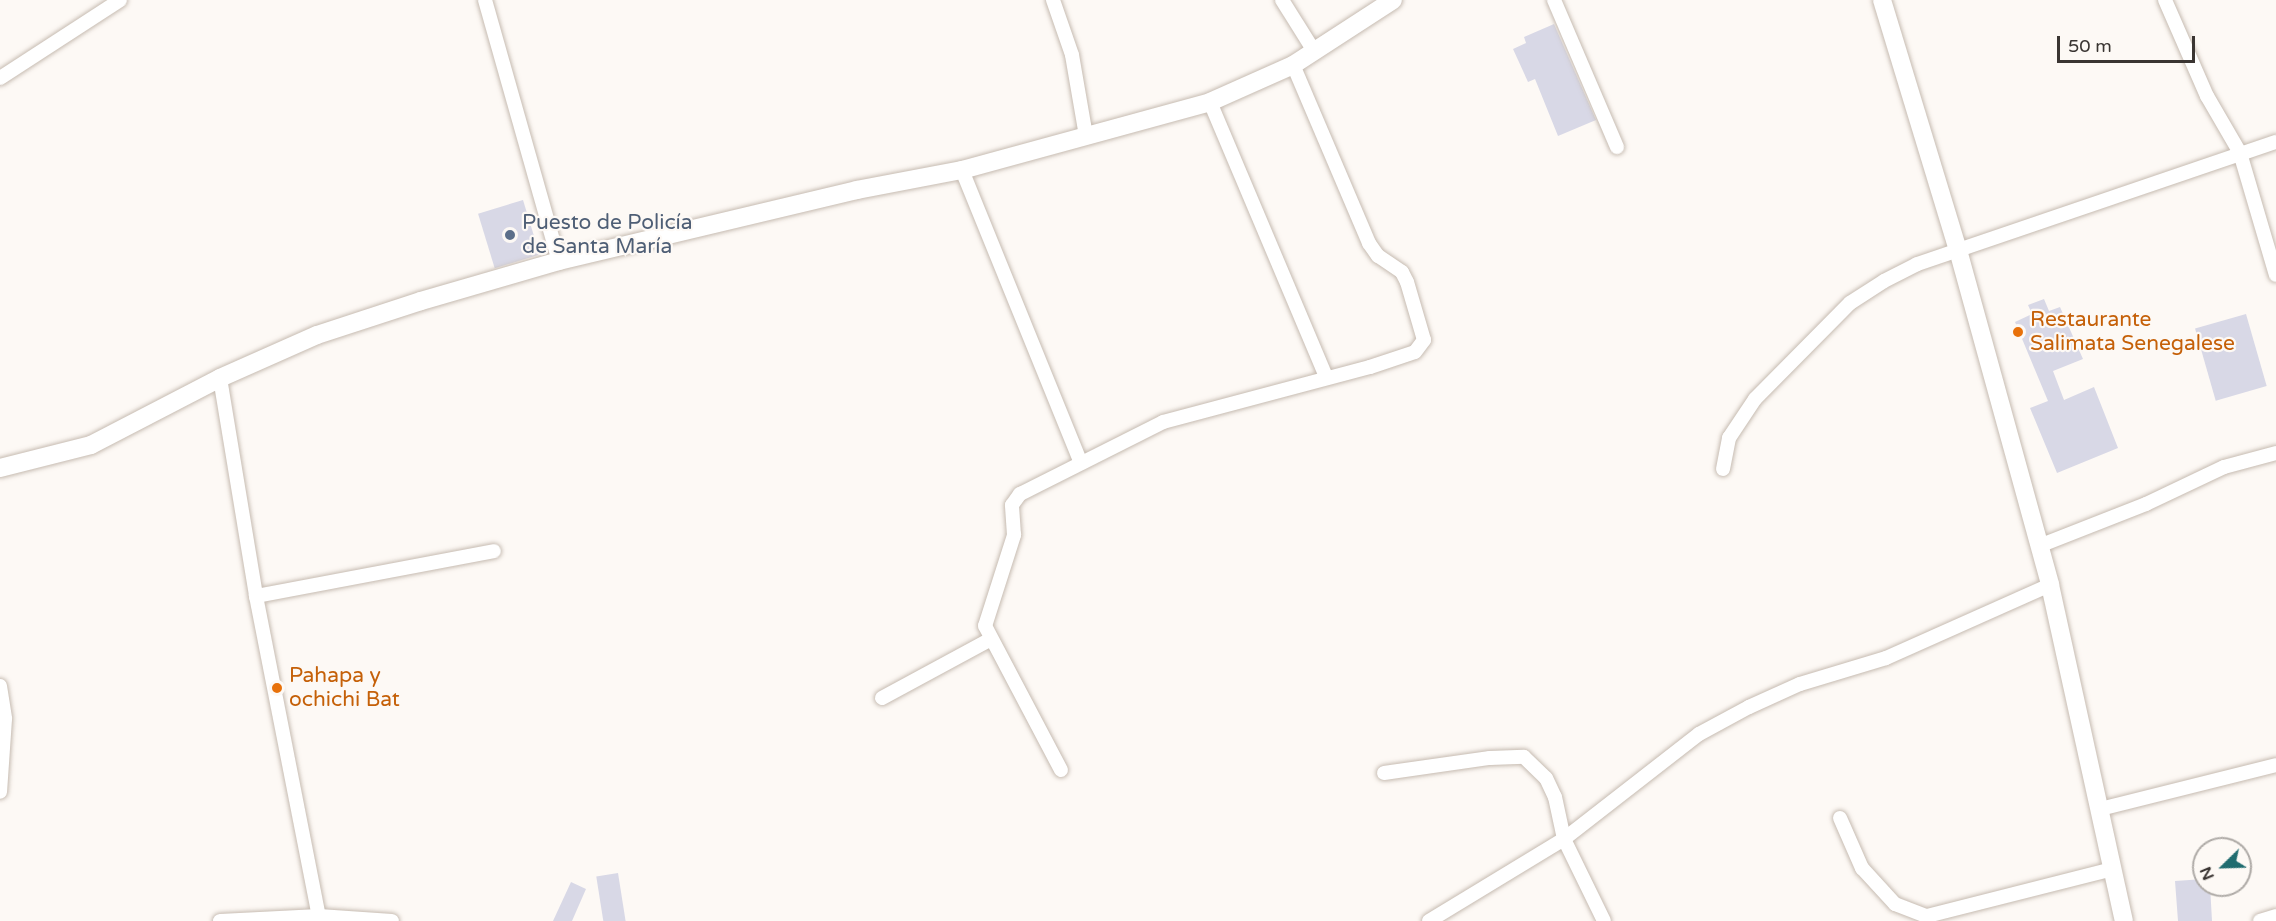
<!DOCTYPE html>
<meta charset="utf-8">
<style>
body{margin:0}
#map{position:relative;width:2276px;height:921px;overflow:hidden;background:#fdf9f5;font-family:"Varela Round",sans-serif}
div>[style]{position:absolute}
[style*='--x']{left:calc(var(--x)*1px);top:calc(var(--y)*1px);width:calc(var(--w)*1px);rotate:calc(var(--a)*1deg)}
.building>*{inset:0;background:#d8d8e6;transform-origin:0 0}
.roads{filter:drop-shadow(0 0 2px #c6bbb1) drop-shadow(0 0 2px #c6bbb1)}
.minor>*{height:14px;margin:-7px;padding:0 7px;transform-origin:7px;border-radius:7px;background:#fff}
.tertiary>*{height:18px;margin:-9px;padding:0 9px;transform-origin:9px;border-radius:9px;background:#fff}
.dots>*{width:16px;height:16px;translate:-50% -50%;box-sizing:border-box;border:3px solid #fdf9f5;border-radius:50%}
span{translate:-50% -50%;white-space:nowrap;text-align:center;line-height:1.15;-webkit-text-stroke:4.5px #fdf9f5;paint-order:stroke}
.service-label{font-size:21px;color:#4e5e75}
.left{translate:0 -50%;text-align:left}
.food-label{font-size:21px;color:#c56008}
.north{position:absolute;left:2192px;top:837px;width:60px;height:60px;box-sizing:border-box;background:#fdf9f5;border:2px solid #afaba7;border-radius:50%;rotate:247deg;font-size:16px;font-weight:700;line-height:24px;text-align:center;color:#3a3532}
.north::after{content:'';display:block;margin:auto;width:21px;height:27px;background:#206c6f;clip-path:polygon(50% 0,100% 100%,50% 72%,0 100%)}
.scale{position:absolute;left:2057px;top:36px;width:138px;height:27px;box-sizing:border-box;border:3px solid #3a3532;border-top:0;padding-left:8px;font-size:18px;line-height:21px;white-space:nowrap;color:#3a3532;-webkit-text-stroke:4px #fdf9f5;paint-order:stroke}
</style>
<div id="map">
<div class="building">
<div style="clip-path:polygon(1554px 24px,1596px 120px,1558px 136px,1535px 79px,1528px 82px,1513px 49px,1526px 43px,1524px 37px)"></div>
<div style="left:523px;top:200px;width:57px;height:47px;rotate:73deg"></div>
<div style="clip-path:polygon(2044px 299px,2049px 311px,2060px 307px,2083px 359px,2053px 371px,2064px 400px,2094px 387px,2118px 448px,2057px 473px,2030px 408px,2048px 401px,2015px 322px,2032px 314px,2028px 305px)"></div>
<div style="left:2246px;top:314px;width:75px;height:53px;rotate:74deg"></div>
<div style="left:618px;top:873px;width:49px;height:22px;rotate:81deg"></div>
<div style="clip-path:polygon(2204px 879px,2204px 885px,2210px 885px,2212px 921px,2178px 921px,2175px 881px)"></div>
<div style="clip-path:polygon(571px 882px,586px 889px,572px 921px,553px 921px)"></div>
</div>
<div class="roads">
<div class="minor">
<div style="--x:485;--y:0;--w:271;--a:74.2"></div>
<div style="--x:1053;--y:0;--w:58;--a:70.9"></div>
<div style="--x:1072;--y:55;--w:82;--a:80.2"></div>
<div style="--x:1282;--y:0;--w:60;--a:57.9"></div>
<div style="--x:1554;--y:0;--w:160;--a:66.8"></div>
<div style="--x:2165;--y:0;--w:105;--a:66.4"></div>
<div style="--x:2207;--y:96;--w:66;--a:59.9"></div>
<div style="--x:2240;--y:153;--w:127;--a:73.6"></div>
<div style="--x:0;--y:78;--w:143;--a:-33"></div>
<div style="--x:1210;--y:102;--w:298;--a:67.1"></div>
<div style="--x:962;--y:170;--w:316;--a:67.9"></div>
<div style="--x:220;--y:378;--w:221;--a:80.6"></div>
<div style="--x:256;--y:596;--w:326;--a:78.9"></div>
<div style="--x:1723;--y:469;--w:32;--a:-79"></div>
<div style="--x:1729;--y:438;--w:47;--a:-56.3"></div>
<div style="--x:1755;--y:399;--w:135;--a:-45.3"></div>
<div style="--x:1850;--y:303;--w:40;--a:-32.9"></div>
<div style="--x:1884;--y:281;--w:37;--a:-27"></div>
<div style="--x:1917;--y:264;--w:379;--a:-18.8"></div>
<div style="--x:2039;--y:546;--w:115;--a:-21.4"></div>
<div style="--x:2146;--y:504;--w:86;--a:-25.4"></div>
<div style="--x:2224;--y:467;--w:54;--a:-15.1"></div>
<div style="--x:256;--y:596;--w:242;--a:-10.7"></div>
<div style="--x:0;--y:686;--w:33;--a:81"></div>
<div style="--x:5;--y:719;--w:73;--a:93.9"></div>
<div style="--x:882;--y:698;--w:124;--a:-28.4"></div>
<div style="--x:1061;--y:770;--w:163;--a:-117.8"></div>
<div style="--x:985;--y:626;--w:96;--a:-72.3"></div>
<div style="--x:1014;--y:535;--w:30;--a:-94"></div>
<div style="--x:1012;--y:505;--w:14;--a:-54"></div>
<div style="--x:1020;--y:494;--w:160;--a:-26.7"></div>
<div style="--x:1163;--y:422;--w:214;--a:-14.9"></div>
<div style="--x:1370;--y:367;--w:47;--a:-18.4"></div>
<div style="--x:1415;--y:352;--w:15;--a:-53"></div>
<div style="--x:1424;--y:340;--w:60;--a:-106.3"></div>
<div style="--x:1407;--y:282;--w:11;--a:-117"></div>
<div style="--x:1402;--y:272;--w:29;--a:-146"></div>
<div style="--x:1378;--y:256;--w:16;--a:-125"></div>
<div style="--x:1369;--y:243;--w:194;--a:-113.1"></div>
<div style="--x:1384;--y:773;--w:107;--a:-8.1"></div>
<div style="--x:1490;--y:758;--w:34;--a:-2"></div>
<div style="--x:1524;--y:757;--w:30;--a:44"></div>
<div style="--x:1546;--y:778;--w:21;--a:65"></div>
<div style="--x:1555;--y:797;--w:43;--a:77.9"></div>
<div style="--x:1564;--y:839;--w:91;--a:64"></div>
<div style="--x:2100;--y:809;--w:181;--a:-14"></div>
<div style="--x:1840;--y:818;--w:55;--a:66.3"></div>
<div style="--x:1862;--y:868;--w:49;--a:47.5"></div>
<div style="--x:1895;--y:904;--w:34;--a:21"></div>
<div style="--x:1927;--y:916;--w:192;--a:-14.2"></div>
<div style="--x:220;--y:921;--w:99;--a:-2.9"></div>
<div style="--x:319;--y:916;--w:73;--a:3.9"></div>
<div style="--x:1429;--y:921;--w:158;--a:-31.3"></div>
<div style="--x:1564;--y:839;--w:171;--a:-37.9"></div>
<div style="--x:1699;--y:734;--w:57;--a:-28.4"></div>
<div style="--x:1749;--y:707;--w:56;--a:-24.3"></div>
<div style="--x:1800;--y:684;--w:90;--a:-16.8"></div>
<div style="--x:1886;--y:658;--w:180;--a:-24"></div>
<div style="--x:2260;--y:921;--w:17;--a:-17"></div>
</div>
<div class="tertiary">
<div style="--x:1882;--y:0;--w:261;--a:73.1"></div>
<div style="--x:1958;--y:250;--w:347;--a:74.6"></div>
<div style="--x:2050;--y:585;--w:344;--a:77.6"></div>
<div style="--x:0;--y:468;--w:94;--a:-14.2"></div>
<div style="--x:91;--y:445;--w:145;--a:-27.4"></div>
<div style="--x:220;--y:378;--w:106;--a:-23.9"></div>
<div style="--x:317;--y:335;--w:109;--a:-18.1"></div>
<div style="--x:421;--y:301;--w:144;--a:-16.2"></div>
<div style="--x:559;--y:261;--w:306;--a:-13.4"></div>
<div style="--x:857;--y:190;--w:107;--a:-10.8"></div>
<div style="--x:962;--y:170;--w:257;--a:-15.3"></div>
<div style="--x:1210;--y:102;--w:91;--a:-24"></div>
<div style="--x:1293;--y:65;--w:119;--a:-33"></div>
</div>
</div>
<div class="dots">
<div style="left:510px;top:235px;background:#5c6f8a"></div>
<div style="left:2018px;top:332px;background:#e8710a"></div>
<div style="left:277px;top:688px;background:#e8710a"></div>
</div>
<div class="service-label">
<span class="left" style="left:522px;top:235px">Puesto de Policía<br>de Santa María</span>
</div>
<div class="food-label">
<span class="left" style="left:2030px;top:332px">Restaurante<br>Salimata Senegalese</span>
<span class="left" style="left:289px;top:688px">Pahapa y<br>ochichi Bat</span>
</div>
<div class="north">N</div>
<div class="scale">50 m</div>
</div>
